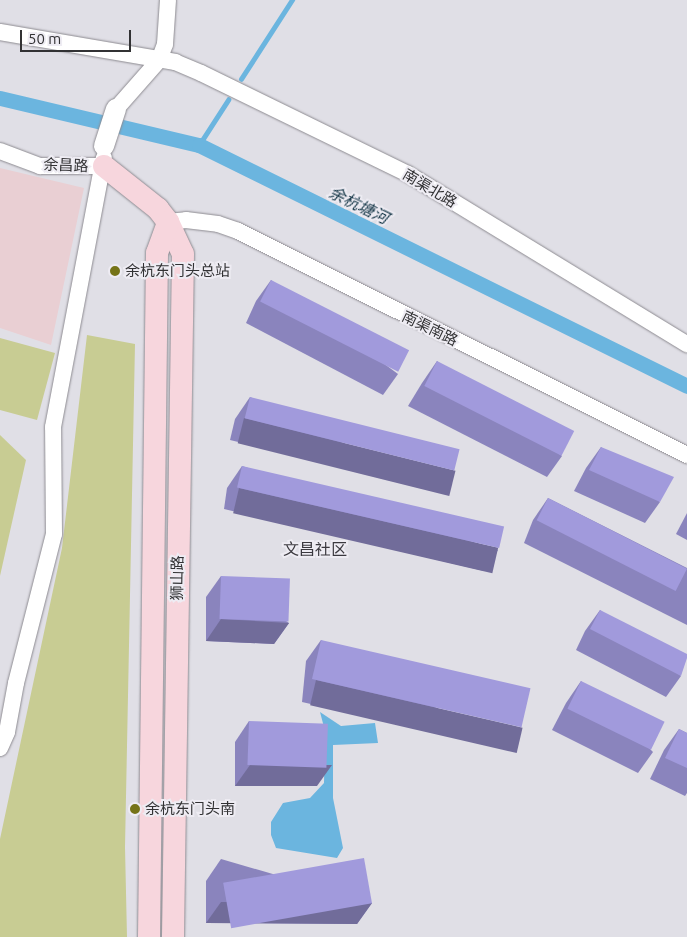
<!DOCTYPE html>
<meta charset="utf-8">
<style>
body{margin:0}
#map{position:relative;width:687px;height:937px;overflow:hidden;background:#e0dfe6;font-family:Ubuntu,"Noto Sans SC",sans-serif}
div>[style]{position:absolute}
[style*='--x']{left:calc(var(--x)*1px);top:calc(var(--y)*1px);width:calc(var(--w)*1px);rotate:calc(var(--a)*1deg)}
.industrial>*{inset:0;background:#e9cfd3}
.green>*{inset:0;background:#c8cc93}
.water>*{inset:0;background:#6bb5df}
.stream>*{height:4.5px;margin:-2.25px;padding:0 2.25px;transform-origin:2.25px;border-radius:2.25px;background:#6bb5df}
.canal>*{height:15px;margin:-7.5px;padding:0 7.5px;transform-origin:7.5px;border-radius:7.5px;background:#6bb5df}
.roads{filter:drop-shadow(0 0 1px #8d8b91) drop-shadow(0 0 1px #8d8b91)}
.minor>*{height:16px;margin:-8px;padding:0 8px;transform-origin:8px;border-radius:8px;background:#fff}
.tertiary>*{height:20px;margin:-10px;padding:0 10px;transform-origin:10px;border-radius:10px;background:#fff}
.secondary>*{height:22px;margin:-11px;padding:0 11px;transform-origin:11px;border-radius:11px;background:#f7d6dd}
.wall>*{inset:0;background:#8a84bd}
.shaded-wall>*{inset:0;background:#716c9a;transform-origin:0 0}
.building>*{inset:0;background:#a19adc;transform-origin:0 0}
.dots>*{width:14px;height:14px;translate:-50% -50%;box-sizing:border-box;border:2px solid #eeecf3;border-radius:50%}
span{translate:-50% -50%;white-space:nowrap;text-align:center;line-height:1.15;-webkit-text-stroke:4px #eeecf3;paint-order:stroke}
.street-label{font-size:15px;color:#323234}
.poi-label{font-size:15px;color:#323234}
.left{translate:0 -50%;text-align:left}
.water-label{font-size:16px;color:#134;font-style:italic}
.neighbourhood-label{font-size:16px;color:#3b393f}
.scale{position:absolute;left:20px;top:30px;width:111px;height:22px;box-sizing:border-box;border:2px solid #323234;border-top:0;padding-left:6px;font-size:15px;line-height:18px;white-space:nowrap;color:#323234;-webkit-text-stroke:4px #eeecf3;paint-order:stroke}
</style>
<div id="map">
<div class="industrial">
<div style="clip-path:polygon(0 168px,84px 188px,51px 345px,0 328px)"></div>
</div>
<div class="green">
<div style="clip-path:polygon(87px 335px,135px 344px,125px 847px,127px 937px,0 937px,0 839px,62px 548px)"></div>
<div style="clip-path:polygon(0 338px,55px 353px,37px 420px,0 410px)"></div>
<div style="clip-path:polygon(0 435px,26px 460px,0 576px)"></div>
</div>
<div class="water">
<div style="clip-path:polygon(320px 712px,341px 726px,375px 723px,378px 743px,333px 745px,333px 798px,343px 848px,337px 858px,276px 848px,271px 835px,271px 822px,283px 803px,310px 798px,324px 783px,325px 731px)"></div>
</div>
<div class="stream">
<div style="--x:241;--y:79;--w:94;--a:-57.2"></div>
<div style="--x:199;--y:145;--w:54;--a:-57.2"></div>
</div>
<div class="canal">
<div style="--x:0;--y:98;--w:204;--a:13.3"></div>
<div style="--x:199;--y:145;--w:544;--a:26.28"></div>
</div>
<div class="roads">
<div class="minor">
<div style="--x:0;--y:32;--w:178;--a:9.7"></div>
<div style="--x:175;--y:62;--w:28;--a:23"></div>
<div style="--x:201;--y:73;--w:230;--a:26"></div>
<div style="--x:408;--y:174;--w:327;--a:31.4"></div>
<div style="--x:116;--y:109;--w:65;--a:-48.7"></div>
<div style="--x:159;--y:60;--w:17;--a:-69"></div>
<div style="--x:165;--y:44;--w:44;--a:-86.1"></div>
<div style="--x:0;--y:151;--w:43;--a:20.6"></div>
<div style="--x:40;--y:166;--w:64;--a:0"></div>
<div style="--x:168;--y:222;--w:18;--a:-6"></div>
<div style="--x:186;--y:220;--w:32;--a:7"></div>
<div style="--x:218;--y:224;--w:21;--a:19"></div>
<div style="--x:238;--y:231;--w:502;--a:26.51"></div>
<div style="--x:0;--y:748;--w:17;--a:-66"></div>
<div style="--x:7;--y:732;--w:50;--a:-79.6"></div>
<div style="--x:16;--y:683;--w:154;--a:-75.7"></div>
<div style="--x:54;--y:534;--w:107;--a:-90.5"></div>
<div style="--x:53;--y:427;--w:274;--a:-79.3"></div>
</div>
<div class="tertiary">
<div style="--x:104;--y:146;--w:39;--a:-72"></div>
</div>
<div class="secondary">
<div style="--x:104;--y:166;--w:69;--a:38.5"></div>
<div style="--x:158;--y:209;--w:16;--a:52"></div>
<div style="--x:168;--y:222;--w:35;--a:65"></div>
<div style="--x:183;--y:254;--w:683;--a:90.84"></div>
<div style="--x:149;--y:937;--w:684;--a:-89.33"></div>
<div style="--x:157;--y:253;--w:33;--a:-70"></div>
</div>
</div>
<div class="wall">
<div style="clip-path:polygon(271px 280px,398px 374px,383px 395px,246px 323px,256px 301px)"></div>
<div style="clip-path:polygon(437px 361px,562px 456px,547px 477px,408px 406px,422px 383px)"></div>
<div style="clip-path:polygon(250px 397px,441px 491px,230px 440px,235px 419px)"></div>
<div style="clip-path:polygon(601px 447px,660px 502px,645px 523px,574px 491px,586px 468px)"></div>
<div style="clip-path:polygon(242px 466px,498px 550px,484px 571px,224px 509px,227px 488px)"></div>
<div style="clip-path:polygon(548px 498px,687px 568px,687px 625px,524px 543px,533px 520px)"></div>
<div style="clip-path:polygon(687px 513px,687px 540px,676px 534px)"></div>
<div style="clip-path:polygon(221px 576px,289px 623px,274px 644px,206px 641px,206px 597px)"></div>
<div style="clip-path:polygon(600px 610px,681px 676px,666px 697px,576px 650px,585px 631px)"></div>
<div style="clip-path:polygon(321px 640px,507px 749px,302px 702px,306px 661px)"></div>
<div style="clip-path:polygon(581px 681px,653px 752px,638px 773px,552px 730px,566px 703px)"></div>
<div style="clip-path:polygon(249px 721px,317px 786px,235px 786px,235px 742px)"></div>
<div style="clip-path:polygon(679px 729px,687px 733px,687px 793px,685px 796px,650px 779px,664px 750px)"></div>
<div style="clip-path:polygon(221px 859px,372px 903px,357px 924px,206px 923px,206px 881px)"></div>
</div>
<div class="shaded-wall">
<div style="left:244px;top:418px;width:218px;height:26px;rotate:14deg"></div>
<div style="left:239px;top:488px;width:266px;height:26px;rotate:13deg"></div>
<div style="clip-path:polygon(221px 619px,289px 623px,274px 644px,206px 641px)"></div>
<div style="left:316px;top:680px;width:212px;height:26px;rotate:13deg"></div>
<div style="clip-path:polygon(250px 765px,332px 765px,317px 786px,235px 786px)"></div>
<div style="clip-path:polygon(221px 902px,372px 903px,357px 924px,206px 923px)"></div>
</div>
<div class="building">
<div style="left:271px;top:280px;width:155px;height:24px;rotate:27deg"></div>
<div style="left:437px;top:361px;width:154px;height:28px;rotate:27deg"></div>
<div style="left:250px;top:397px;width:216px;height:22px;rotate:14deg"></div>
<div style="clip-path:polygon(601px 447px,674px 477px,660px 502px,589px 470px)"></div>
<div style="left:242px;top:466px;width:269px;height:22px;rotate:13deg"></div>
<div style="left:548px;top:498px;width:156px;height:25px;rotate:27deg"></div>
<div style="left:221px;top:576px;width:69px;height:43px;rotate:2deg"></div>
<div style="clip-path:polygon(600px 610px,687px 654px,687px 658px,681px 676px,590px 629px)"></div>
<div style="left:321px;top:640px;width:215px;height:40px;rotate:13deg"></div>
<div style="left:581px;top:681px;width:93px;height:31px;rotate:26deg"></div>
<div style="left:249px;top:721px;width:79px;height:44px;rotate:2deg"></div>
<div style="clip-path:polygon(679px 729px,687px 733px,687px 768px,665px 758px)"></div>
<div style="left:364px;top:858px;width:46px;height:143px;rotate:80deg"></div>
</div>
<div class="dots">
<div style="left:115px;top:271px;background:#757317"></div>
<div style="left:135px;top:809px;background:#757317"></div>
</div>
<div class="street-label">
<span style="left:66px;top:165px;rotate:2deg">余昌路</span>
<span style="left:430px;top:188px;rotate:31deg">南渠北路</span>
<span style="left:430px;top:328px;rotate:26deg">南渠南路</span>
<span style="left:177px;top:578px;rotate:-89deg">狮山路</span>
</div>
<div class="poi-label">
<span class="left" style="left:125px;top:271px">余杭东门头总站</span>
<span class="left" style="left:145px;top:809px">余杭东门头南</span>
</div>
<div class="water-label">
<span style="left:359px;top:205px;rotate:26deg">余杭塘河</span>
</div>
<div class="neighbourhood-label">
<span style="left:315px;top:549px">文昌社区</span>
</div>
<div class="scale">50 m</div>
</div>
